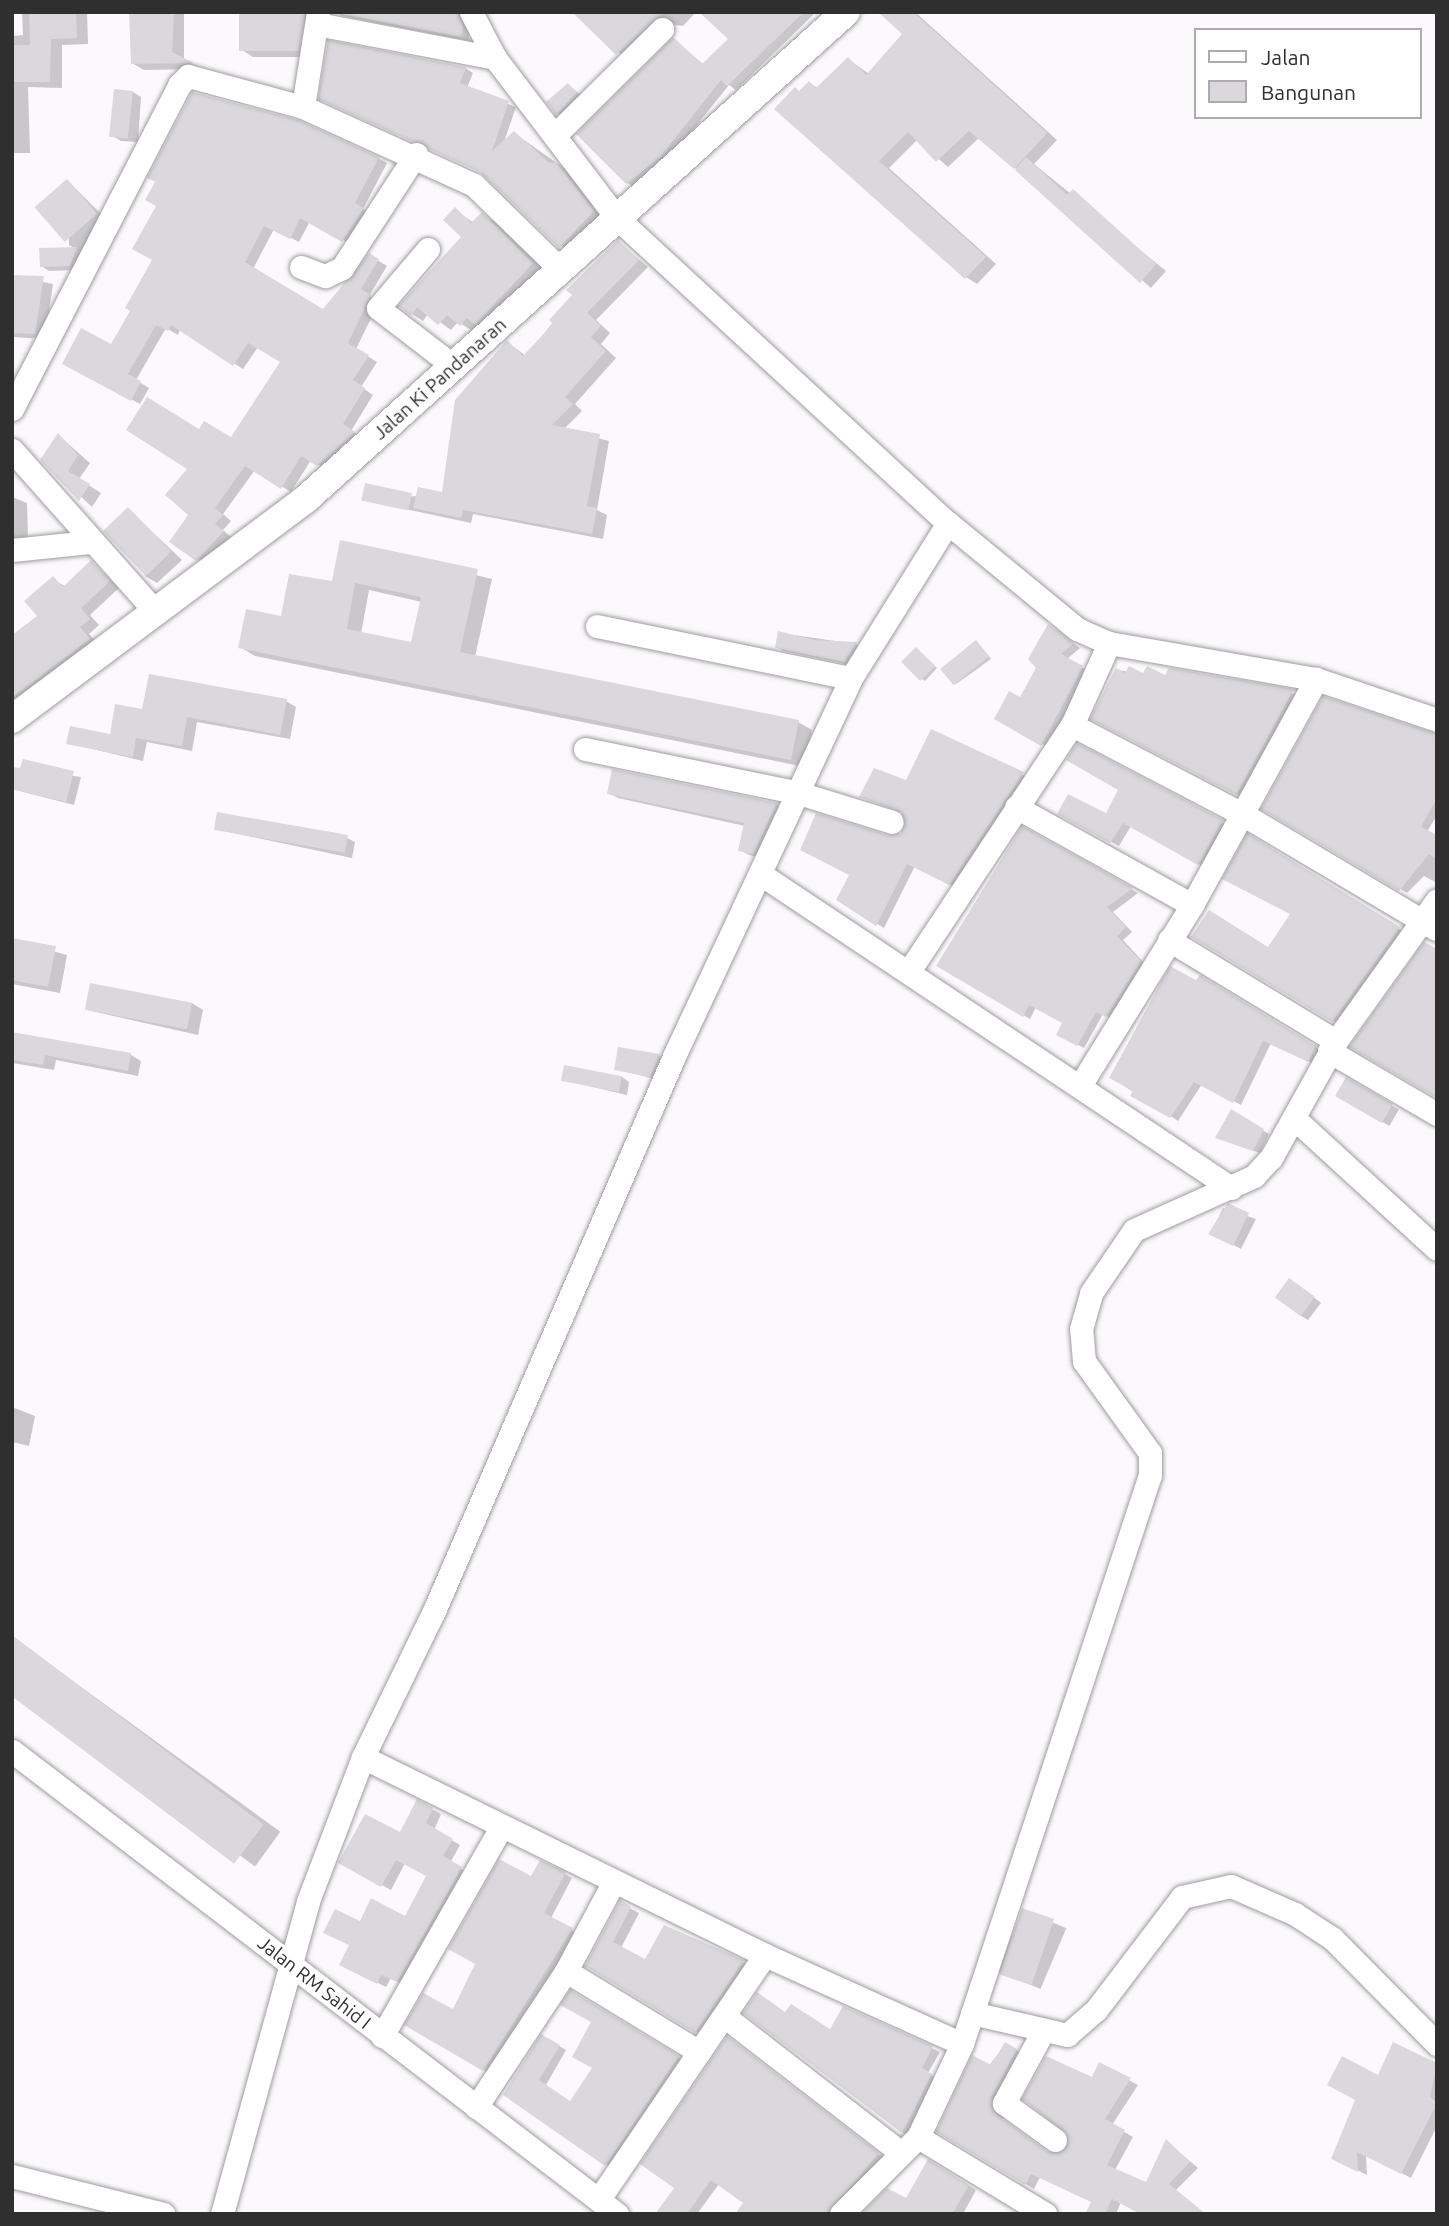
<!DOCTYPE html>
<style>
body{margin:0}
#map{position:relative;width:1449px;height:2226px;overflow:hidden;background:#fcf9fd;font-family:Ubuntu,sans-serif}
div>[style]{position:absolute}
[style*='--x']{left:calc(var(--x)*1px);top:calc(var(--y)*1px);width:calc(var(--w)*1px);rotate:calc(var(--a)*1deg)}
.shadow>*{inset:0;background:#0003;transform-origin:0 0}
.building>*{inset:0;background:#dad8dc;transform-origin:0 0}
.roads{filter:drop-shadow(0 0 2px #9e9c9f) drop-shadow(0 0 2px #9e9c9f)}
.minor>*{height:23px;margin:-11.5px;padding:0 11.5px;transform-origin:11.5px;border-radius:11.5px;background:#fff}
.major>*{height:28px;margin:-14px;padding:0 14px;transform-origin:14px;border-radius:14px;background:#fff}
span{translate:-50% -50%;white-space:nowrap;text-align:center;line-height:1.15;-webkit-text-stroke:5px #fff;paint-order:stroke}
.street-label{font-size:19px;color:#302f30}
.frame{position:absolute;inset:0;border:14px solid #302f30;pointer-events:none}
.legend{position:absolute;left:1194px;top:28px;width:228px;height:91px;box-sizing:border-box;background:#fff;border:2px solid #acacac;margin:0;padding:9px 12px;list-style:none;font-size:21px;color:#302f30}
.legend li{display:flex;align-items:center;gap:14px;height:35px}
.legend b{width:35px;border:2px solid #acacac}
</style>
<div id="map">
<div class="shadow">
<div style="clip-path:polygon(22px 12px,87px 12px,88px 44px,62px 45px,62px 88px,28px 87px,30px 153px,12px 153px,12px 36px,23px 35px)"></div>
<div style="clip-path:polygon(131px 12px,184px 12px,184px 59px,201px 69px,144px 70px,132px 63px)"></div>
<div style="clip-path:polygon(241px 12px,320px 12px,309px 57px,253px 57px,242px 50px)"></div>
<div style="clip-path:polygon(335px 12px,467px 12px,469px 41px,342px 16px)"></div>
<div style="clip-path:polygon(574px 12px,696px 12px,683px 26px,661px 23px,625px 58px)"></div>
<div style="clip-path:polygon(701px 12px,816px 12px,736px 90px,729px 85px,668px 161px,635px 187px,627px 183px,673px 39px,703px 64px,731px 39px)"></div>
<div style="clip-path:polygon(885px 12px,915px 12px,1057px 140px,1034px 164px,1166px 271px,1151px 288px,980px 137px,948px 167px,917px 140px,889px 168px,996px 264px,977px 284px,966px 277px,801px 92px,809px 83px,818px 88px,848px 59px,869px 74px,905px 34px)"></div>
<div style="clip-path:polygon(465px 68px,473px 73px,467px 88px,516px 107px,504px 142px,514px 133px,564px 168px,601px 216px,568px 252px,487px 175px,328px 102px)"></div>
<div style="clip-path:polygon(569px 85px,584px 98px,564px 118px,557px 113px)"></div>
<div style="clip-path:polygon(133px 92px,141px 97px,138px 142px,121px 141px,113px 136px)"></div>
<div style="clip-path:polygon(378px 158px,387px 163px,363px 209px,372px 215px,352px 245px,310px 221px,299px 242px,274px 229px,253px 269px,323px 311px,369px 255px,387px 266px,369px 296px,379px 302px,356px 349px,377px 362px,361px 387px,373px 395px,351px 431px,362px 438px,327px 470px,311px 460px,291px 492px,255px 470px,223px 514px,231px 521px,223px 530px,231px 537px,206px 565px,197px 559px,190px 514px,189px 469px,199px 431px,232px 440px,282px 362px,258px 347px,243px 369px,180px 329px,178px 335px,166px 328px,136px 380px,149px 388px,140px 404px,64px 363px,111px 346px,133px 310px,127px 307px)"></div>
<div style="clip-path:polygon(68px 181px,108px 221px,78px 270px,49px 271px,41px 266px,76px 249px,69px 245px)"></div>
<div style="clip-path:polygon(455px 210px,474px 223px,482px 215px,494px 221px,544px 270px,473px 331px,458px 322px,451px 330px,428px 314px,423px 321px,412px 314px,464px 237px)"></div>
<div style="clip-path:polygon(618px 242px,648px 267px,596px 320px,610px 333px,601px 344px,616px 358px,575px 404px,582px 411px,564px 429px,609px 441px,597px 510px,607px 515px,603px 539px,473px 514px,471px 523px,363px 500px,443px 494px,507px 342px,526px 356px)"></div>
<div style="clip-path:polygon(12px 276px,53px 284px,45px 339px,12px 337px)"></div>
<div style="clip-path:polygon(58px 435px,90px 463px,79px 479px,101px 493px,92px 507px,42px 460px)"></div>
<div style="clip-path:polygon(12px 497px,27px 503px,28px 537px,12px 538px)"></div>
<div style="clip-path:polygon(128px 509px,182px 560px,157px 583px,145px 576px)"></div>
<div style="clip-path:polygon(evenodd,342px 542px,492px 579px,475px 657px,798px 722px,812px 730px,805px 767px,255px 656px,240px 647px,333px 583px,342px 542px,369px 590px,422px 602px,412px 644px,361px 634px,369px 590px)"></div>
<div style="clip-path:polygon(91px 562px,119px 588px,90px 615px,99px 625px,89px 634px,99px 645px,12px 704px,12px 637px,39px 616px,53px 579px,66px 587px)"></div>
<div style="clip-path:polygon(1056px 630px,1080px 648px,1067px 659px,1090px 672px,1049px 748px,996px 718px,1020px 699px)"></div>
<div style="clip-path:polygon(780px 633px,856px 644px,862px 647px,851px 665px,783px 651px,777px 647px)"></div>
<div style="clip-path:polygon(977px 642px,991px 659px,956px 684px,953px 682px)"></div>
<div style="clip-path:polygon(919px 651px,937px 668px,925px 681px,922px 679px)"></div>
<div style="clip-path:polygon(1117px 670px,1166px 677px,1170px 670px,1300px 695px,1244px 798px,1093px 718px)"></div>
<div style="clip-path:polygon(286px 701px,296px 707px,290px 739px,197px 722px,192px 751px,147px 742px,143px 761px,68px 743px,111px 736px,144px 711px)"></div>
<div style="clip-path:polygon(932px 732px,1030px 778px,957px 888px,915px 866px,884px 928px,839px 900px,903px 834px,903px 813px,861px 796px,907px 782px)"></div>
<div style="clip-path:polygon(1437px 735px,1437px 815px,1427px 832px,1437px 840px,1437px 883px,1424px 876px,1407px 893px,1263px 808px)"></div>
<div style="clip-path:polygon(1077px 746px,1229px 826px,1206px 868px,1131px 826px,1119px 846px,1059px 813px,1107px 815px,1121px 789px)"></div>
<div style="clip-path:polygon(12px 768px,81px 777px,74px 805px,12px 789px)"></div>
<div style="clip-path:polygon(614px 771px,776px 804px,785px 810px,762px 858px,749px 855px,740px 850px,745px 826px,618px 798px,609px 793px)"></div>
<div style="clip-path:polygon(215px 829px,347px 838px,355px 842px,352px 858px)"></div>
<div style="clip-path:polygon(1022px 829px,1138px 893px,1113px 912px,1132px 932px,1123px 940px,1147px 966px,1113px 1019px,1103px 1014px,1084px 1048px,1058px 1034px,1065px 1023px,1036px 1007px,1030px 1019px,938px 965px)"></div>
<div style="clip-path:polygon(1248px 836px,1406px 933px,1340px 1025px,1193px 936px,1268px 949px,1292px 914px)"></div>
<div style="clip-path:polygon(12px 940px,67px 955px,60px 993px,12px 984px)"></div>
<div style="clip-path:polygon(1200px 977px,1322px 1051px,1316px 1065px,1271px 1043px,1241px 1105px,1202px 1084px,1178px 1121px,1112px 1078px)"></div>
<div style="clip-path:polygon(192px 1003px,203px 1010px,198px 1035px,87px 1010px)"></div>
<div style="clip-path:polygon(12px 1034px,131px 1055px,141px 1061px,138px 1076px,56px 1060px,54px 1070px,12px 1063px)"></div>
<div style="clip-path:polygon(659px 1056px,666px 1060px,658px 1080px,616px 1069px)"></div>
<div style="clip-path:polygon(622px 1077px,629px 1082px,627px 1095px,563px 1080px)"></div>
<div style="left:1346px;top:1079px;width:61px;height:19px;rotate:30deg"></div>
<div style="clip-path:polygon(1231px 1112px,1269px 1134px,1260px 1153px,1223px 1140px)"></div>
<div style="clip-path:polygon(1223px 1208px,1256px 1219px,1241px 1249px,1211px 1233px)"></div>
<div style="clip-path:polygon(1297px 1284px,1321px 1303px,1308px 1320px,1300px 1315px)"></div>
<div style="clip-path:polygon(12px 1407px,35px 1416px,29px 1446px,12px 1442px)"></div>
<div style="left:15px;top:1639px;width:328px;height:43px;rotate:36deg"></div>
<div style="clip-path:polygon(418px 1802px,441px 1814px,434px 1830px,460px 1845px,450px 1863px,470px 1874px,406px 1986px,391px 1978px,386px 1987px,350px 1969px,361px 1924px,406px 1918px,428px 1875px,405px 1863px,391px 1890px,340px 1863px,401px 1835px)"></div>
<div style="clip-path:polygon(565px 1874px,572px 1878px,551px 1918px,579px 1934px,491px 2074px,407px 2024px,454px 2011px,532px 1879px)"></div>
<div style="clip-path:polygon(620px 1903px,639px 1913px,621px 1948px,646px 1962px,698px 1940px,752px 1967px,705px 2037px,587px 1965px)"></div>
<div style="left:1023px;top:1910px;width:47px;height:66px;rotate:23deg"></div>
<div style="clip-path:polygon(571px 1992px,686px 2062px,613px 2169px,506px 2094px,542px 2036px,566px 2050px,546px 2085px,571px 2103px,594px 2067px,594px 2021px)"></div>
<div style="clip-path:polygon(844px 2008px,940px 2052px,928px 2073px,939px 2080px,908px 2137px,745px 2012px,786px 2014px,831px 2031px)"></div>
<div style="clip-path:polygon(735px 2043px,885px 2159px,838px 2214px,738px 2214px,746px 2203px,719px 2184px,697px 2214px,657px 2214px,676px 2187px)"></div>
<div style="clip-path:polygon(1006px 2044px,1025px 2055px,999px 2102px,1004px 2121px,1048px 2153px,1063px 2154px,1100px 2065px,1138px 2085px,1112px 2125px,1133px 2137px,1115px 2170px,1146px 2184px,1166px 2141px,1198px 2168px,1176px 2190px,1121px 2202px,1116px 2214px,1087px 2214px,1092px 2202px,1040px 2177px,1034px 2189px,938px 2131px)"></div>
<div style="clip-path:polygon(1394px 2044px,1437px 2065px,1437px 2126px,1411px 2178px,1366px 2155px,1367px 2175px,1343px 2163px)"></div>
<div style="clip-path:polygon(929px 2162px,976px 2190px,963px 2214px,863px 2214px,906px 2201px)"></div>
</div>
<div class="building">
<div style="clip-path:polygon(29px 12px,76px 12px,77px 38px,51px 39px,50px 82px,12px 82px,12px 45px,30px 45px)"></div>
<div style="clip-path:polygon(129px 12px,174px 12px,172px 52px,194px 63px,131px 64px)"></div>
<div style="left:239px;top:12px;width:65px;height:39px"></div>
<div style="clip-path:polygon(332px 12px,457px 12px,463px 27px,461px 37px)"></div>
<div style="clip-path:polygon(572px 12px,664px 12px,616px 55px)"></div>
<div style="clip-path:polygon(699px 12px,804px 12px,727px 86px,721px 80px,660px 157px,626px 184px,576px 134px,673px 37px,702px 64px,728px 39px)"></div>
<div style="clip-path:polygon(878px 12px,913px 12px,1047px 133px,1014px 169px,969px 131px,936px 162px,908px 132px,879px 161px,986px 257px,965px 279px,774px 109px,795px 87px,799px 91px,809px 81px,816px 88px,848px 57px,866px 75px,902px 34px)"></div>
<div style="clip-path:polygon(328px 40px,466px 67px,460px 83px,509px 101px,492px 151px,514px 131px,549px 163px,556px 162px,594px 211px,559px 248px,480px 172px,318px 99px)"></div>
<div style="clip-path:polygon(568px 83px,577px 93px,556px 115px,546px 102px)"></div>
<div style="left:114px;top:89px;width:19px;height:48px;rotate:6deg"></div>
<div style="clip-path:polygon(192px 92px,298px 120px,379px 157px,355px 203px,364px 208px,342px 242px,300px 218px,290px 239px,264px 226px,245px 262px,323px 309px,369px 253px,379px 259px,361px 289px,371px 295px,348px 343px,369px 355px,353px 380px,365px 388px,343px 424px,355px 432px,317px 466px,301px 456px,281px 489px,245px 466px,215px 508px,223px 515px,215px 524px,224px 531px,196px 561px,169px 542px,188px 515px,165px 495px,187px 469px,126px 430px,147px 397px,199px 429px,204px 421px,231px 437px,280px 362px,248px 343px,233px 366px,171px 325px,168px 331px,156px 325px,128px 374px,141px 381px,131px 401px,62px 364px,81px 328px,111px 344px,130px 311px,125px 308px,152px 260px,132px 249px,156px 206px,145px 200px,155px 182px,147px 178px)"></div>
<div style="clip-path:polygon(1026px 157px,1067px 195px,1073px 189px,1156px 264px,1140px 283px,1015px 170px)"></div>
<div style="left:67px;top:179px;width:46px;height:43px;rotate:49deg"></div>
<div style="clip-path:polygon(455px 207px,471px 223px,482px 212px,533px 263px,475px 325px,467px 318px,460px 326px,447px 315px,438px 325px,417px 307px,411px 316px,398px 306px,461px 237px,443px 220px)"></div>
<div style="clip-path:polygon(618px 240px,639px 260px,587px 313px,601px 326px,591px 337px,606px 351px,565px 397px,573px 404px,552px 425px,600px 434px,587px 506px,597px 508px,592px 534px,463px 510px,461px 518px,413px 508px,418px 487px,442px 492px,455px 400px,507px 340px,523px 356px,553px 324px,549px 320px,572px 295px,566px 290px)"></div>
<div style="clip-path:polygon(77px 247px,70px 266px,40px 267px,39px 248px)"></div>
<div style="clip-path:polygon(12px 275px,44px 276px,35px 334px,12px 333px)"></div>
<div style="clip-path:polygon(58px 433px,78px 455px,68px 471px,90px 484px,79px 501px,40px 460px)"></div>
<div style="left:365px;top:483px;width:48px;height:18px;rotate:12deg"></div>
<div style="left:128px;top:507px;width:62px;height:35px;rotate:46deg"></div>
<div style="clip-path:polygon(evenodd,340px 540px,478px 569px,460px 652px,799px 720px,791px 760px,238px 648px,246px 609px,281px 616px,289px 574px,332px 581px,340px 540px,355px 583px,421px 597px,411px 642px,347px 629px,355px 583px)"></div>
<div style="clip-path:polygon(91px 560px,110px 581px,81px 608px,90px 619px,80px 627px,90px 639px,12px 698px,12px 635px,37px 616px,24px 601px,53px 576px,63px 587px)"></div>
<div style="clip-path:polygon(1048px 624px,1074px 643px,1061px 654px,1083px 666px,1041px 746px,994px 719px,1009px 691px,1020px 697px,1036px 668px,1028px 659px)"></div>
<div style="clip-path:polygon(778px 631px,815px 640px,857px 642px,844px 662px,775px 648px)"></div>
<div style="left:976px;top:640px;width:21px;height:46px;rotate:51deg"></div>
<div style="left:916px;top:647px;width:27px;height:21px;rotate:45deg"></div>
<div style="clip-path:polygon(1129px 666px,1143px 673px,1147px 666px,1165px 675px,1169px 668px,1294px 689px,1236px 795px,1090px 719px,1116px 668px,1125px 673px)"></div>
<div style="clip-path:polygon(149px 674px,287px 699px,280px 735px,187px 717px,182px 746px,136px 738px,133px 757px,66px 744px,70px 726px,110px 734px,115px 704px,142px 709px)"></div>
<div style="clip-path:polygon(1323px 696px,1437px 734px,1437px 798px,1421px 827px,1437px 835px,1437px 859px,1429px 854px,1399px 891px,1261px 809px)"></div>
<div style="clip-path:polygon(931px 729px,1024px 772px,949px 885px,907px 864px,876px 926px,836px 900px,849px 875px,800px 850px,816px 813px,888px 835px,901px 833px,902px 812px,859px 797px,874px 768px,906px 780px)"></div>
<div style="clip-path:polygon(1077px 743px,1223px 820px,1198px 865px,1123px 823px,1110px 843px,1057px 814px,1068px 794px,1106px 813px,1118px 790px,1066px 760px)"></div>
<div style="clip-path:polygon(23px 759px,74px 771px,66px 802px,12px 789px,12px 767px,20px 768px)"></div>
<div style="clip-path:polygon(612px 769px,777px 803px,753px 854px,738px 851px,744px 823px,607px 794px)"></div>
<div style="left:217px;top:812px;width:133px;height:18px;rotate:10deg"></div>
<div style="clip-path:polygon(1022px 826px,1133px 888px,1107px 907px,1126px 927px,1117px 936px,1141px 961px,1106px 1017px,1096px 1012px,1077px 1046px,1056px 1035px,1062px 1023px,1029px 1005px,1023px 1017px,936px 966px)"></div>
<div style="clip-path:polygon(1247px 833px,1400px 927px,1332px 1022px,1191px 937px,1209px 910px,1268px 947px,1290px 914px,1222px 879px)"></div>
<div style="clip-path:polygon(12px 938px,56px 946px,48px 987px,12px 980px)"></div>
<div style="clip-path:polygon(1424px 942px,1437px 949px,1437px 1098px,1349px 1047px)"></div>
<div style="clip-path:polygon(1170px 966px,1196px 980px,1200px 975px,1316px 1046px,1308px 1062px,1263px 1041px,1233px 1103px,1194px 1082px,1170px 1118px,1130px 1096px,1133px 1091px,1109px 1078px)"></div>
<div style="left:90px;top:983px;width:104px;height:27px;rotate:11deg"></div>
<div style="clip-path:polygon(12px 1032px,131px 1053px,128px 1071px,45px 1055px,43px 1065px,12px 1060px)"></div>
<div style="clip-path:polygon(618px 1047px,660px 1054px,650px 1077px,614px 1070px)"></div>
<div style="left:564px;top:1065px;width:59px;height:16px;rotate:11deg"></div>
<div style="left:1346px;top:1077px;width:54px;height:22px;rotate:30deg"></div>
<div style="clip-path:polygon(1231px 1109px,1264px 1129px,1253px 1151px,1215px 1138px)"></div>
<div style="clip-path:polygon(1228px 1203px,1249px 1213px,1233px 1246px,1208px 1234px)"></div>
<div style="left:1289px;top:1278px;width:32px;height:24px;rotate:36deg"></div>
<div style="left:12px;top:1635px;width:315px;height:49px;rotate:37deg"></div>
<div style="clip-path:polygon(417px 1799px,433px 1808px,426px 1823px,453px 1839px,443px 1856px,462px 1867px,397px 1982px,381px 1975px,377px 1984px,339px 1965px,349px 1945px,323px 1933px,335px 1909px,360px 1921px,371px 1898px,405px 1916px,426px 1876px,396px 1860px,381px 1887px,338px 1863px,365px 1814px,400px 1832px)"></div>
<div style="clip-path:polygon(499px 1859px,531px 1876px,540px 1860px,566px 1872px,544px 1913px,573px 1928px,483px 2071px,404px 2025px,423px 1993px,453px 2009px,475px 1964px,448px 1949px)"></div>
<div style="clip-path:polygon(620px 1900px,631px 1907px,613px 1942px,645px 1959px,664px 1925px,744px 1960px,695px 2033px,585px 1966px)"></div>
<div style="left:1022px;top:1908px;width:34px;height:70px;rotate:19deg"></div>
<div style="clip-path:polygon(570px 1990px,679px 2056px,605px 2166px,503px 2095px,541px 2034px,560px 2045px,539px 2080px,570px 2101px,592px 2068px,572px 2057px,591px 2022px,560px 2005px)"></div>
<div style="clip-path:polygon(757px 1992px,785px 2012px,791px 2004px,830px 2029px,843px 2006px,933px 2046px,922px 2068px,932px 2074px,902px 2133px,743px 2013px)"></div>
<div style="clip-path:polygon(727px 2036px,879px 2153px,827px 2214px,735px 2214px,743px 2203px,711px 2180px,687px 2214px,655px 2214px,674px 2188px,640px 2164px)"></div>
<div style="clip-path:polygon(1005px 2042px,1017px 2049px,991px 2097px,996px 2114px,1047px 2151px,1061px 2152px,1067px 2134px,1022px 2099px,1046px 2056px,1092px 2077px,1099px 2062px,1131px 2078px,1105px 2119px,1125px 2130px,1107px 2165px,1146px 2182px,1166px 2139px,1190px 2162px,1169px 2184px,1206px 2214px,1140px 2214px,1112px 2199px,1105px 2214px,1085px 2214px,1091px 2202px,1031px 2174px,1025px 2185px,936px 2132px,972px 2055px,991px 2065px)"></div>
<div style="clip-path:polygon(1393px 2042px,1437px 2063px,1430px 2097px,1437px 2103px,1401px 2174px,1357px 2152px,1358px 2172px,1331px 2159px,1355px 2100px,1327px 2085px,1342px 2056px,1378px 2075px)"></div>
<div style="clip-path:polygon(928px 2159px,969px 2185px,952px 2214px,861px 2214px,887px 2188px,906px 2198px)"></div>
</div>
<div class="roads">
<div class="minor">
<div style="--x:318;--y:12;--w:96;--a:99"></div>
<div style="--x:303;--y:107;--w:188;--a:24.5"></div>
<div style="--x:474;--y:185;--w:119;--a:44.3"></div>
<div style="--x:471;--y:12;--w:52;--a:62.4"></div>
<div style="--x:495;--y:58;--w:200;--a:52.7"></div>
<div style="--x:616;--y:217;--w:452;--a:42.7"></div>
<div style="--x:948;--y:523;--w:167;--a:39.4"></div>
<div style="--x:1077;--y:629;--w:35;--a:24"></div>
<div style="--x:1109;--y:643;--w:210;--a:9.9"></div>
<div style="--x:1316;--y:679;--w:128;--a:18.7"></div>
<div style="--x:317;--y:24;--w:181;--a:10.8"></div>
<div style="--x:557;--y:133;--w:148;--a:-44.7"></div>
<div style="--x:428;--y:249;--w:77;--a:130.3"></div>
<div style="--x:378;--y:308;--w:97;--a:37.5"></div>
<div style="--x:301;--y:267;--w:26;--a:21"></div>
<div style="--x:325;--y:276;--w:19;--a:-25"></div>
<div style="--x:342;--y:268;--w:136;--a:-57"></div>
<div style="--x:12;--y:409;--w:365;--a:-62.7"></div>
<div style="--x:179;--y:85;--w:13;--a:-45"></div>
<div style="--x:188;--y:76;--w:119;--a:15.1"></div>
<div style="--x:12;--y:450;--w:214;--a:48.4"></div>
<div style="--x:12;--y:550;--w:78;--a:-5.9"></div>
<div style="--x:597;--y:626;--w:259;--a:11.6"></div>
<div style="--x:1072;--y:725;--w:194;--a:27.6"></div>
<div style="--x:1244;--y:815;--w:223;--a:30.7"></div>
<div style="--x:585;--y:749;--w:218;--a:11.6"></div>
<div style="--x:799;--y:793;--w:97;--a:17.3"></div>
<div style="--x:1016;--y:807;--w:201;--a:29.1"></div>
<div style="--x:762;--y:875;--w:564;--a:33.72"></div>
<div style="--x:1169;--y:940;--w:195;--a:31.2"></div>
<div style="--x:909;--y:971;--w:295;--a:-56.5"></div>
<div style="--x:1072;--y:725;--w:90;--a:-65.7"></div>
<div style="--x:1329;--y:1051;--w:125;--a:30.3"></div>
<div style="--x:1081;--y:1084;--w:211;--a:-58.2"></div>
<div style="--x:1192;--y:905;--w:258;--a:-61.2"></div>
<div style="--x:1296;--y:1120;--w:191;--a:42.5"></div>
<div style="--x:12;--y:1751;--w:762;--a:37.43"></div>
<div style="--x:765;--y:1955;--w:216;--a:24.3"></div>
<div style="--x:566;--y:1971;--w:156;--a:31.3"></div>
<div style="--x:972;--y:2013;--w:98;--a:13"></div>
<div style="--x:1067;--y:2035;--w:38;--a:-41"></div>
<div style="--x:1096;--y:2010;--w:142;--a:-52.7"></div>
<div style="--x:1182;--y:1897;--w:50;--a:-12.7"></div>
<div style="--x:1231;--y:1886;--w:70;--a:23.6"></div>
<div style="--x:1295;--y:1914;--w:45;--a:33.3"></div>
<div style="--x:1333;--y:1939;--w:148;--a:45.3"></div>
<div style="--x:724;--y:2016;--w:224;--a:37.7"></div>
<div style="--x:1042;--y:2033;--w:80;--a:118.5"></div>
<div style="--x:1004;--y:2103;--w:63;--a:36"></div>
<div style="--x:382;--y:2036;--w:238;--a:-60.3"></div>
<div style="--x:476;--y:2107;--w:163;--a:-56.5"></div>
<div style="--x:566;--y:1971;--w:100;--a:-61.9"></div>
<div style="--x:918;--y:2137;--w:149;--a:31.2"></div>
<div style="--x:12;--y:2176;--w:156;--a:14.1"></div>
<div style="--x:599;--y:2199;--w:295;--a:-55.8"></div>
<div style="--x:765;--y:1955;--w:448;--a:-153.8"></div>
<div style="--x:363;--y:1757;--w:162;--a:-64.1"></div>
<div style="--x:434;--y:1611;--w:607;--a:-66.6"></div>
<div style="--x:675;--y:1054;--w:415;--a:-64.9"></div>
<div style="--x:851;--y:678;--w:183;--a:-58"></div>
<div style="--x:222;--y:2214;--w:325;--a:-74.6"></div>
<div style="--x:308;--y:1901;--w:154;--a:-69.1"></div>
<div style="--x:841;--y:2214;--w:109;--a:-45"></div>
<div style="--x:918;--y:2137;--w:103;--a:-64.7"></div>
<div style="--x:962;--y:2044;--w:599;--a:-71.72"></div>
<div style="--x:1150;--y:1475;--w:22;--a:-90"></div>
<div style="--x:1150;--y:1453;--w:113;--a:-125.7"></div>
<div style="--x:1084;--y:1361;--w:32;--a:-95"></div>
<div style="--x:1081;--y:1329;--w:37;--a:-74"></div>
<div style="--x:1091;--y:1293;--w:76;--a:-55.7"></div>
<div style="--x:1134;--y:1230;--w:132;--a:-24.2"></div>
<div style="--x:1254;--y:1176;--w:25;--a:-47"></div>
<div style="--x:1271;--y:1158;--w:134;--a:-60.9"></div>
<div style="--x:1336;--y:1041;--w:173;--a:-54.4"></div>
</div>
<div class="major">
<div style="--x:12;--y:719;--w:367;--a:-36.8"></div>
<div style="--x:306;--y:499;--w:727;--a:-42.05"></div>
</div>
</div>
<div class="street-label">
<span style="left:440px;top:379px;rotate:-42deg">Jalan Ki Pandanaran</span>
<span style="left:314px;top:1983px;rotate:38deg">Jalan RM Sahid I</span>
</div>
<div class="frame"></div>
<ul class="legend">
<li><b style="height:9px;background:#fff"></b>Jalan</li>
<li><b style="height:19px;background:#dad8dc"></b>Bangunan</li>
</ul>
</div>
